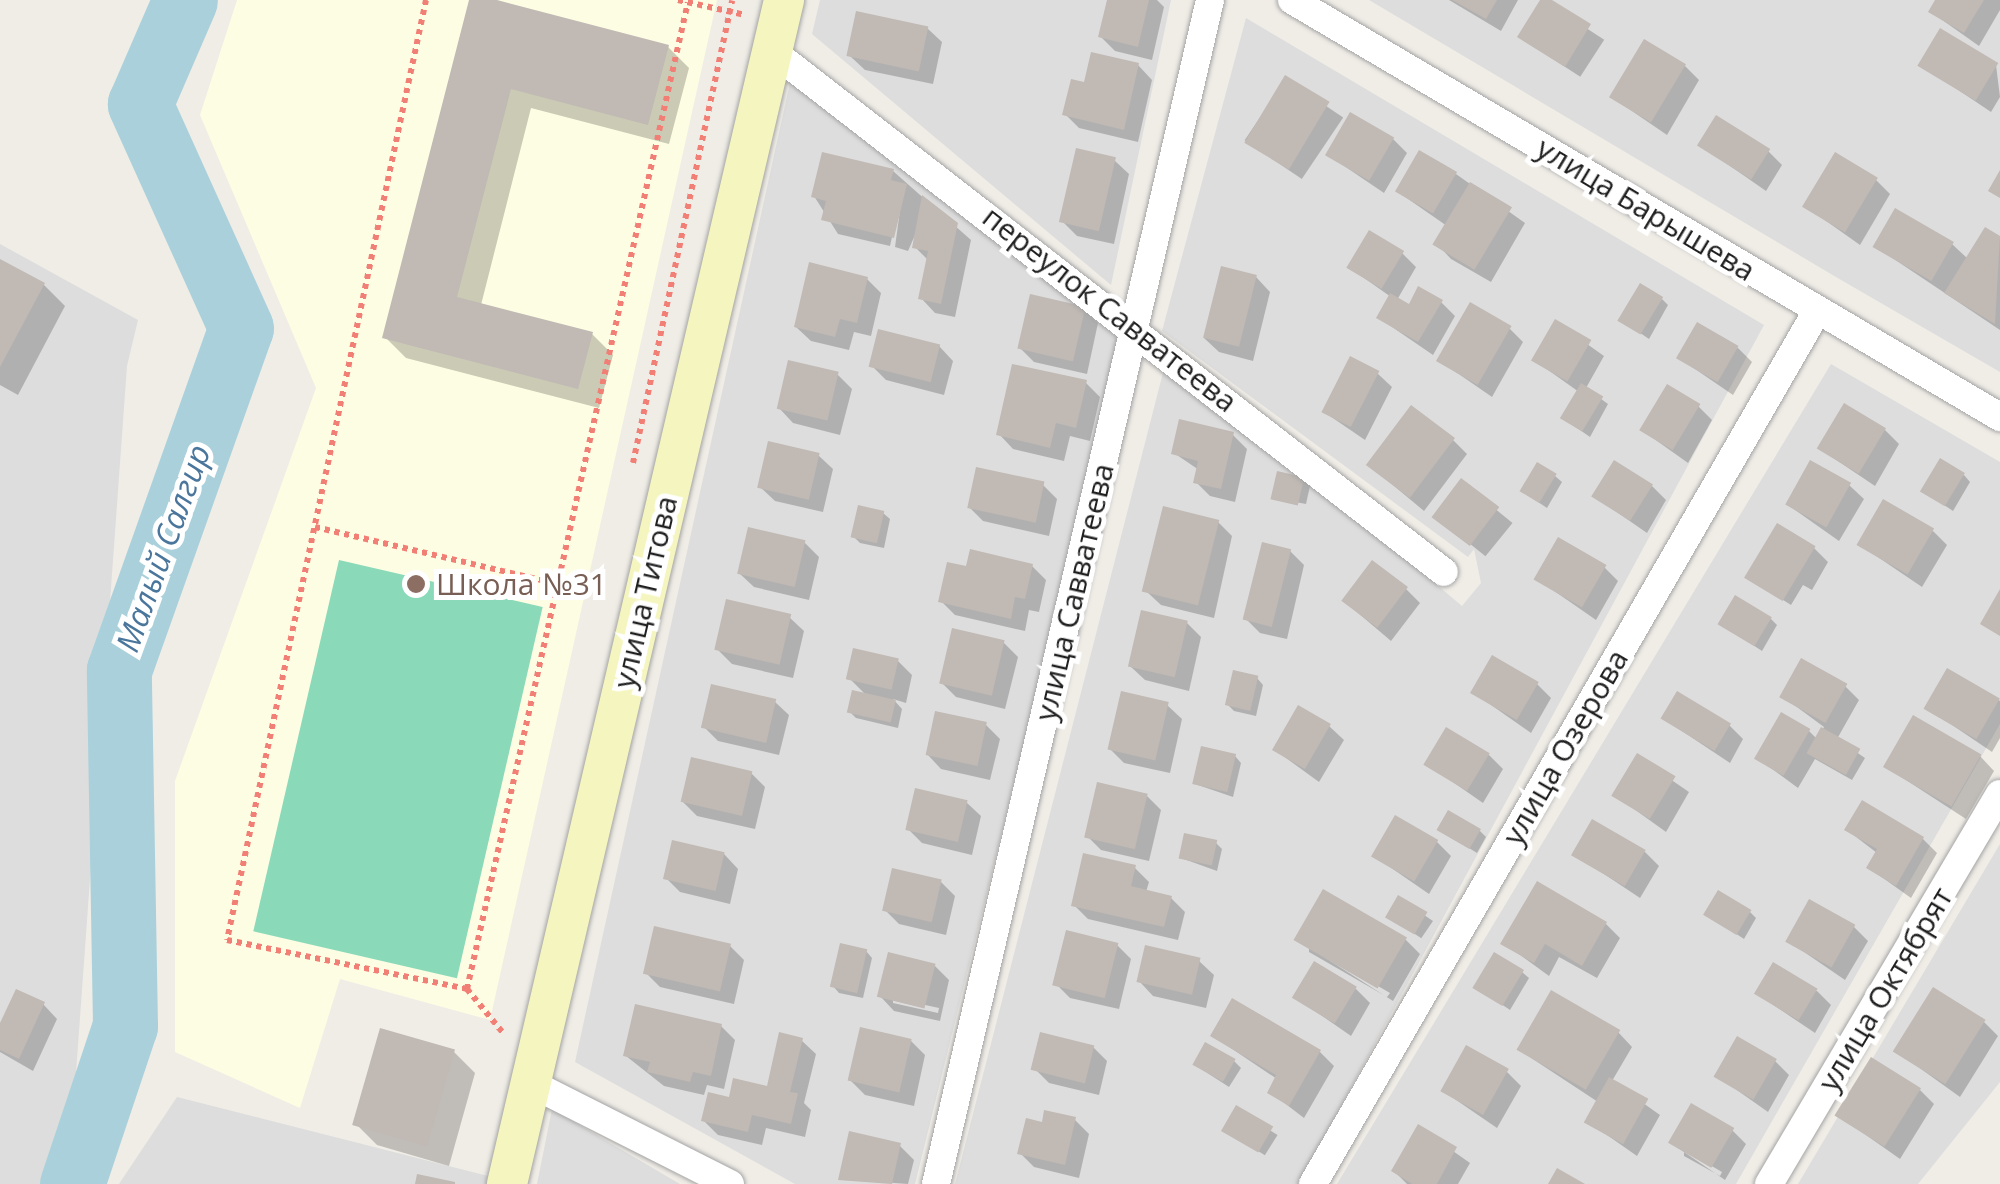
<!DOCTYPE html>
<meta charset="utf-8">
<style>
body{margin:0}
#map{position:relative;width:2000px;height:1184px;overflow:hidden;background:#f0ede7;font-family:"Open Sans",sans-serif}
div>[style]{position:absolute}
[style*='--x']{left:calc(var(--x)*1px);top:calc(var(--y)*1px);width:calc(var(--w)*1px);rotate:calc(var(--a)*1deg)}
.residential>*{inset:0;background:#dedddd}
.education>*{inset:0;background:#fdfde3}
.pitch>*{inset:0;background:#8adab9;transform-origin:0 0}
.shadow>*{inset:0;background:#0003;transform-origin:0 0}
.river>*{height:65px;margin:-32.5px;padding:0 32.5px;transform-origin:32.5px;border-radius:32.5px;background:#aad1db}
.building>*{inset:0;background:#c0b9b4;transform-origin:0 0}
.path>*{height:6px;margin-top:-3px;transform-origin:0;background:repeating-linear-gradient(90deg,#f27f76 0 5px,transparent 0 10px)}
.roads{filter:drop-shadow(0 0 2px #a4a4a4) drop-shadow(0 0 2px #a4a4a4)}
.street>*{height:28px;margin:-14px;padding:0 14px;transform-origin:14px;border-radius:14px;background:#fff}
.secondary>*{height:40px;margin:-20px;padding:0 20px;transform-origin:20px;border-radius:20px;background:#f5f6bf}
.dots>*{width:28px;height:28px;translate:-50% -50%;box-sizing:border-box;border:5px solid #fff;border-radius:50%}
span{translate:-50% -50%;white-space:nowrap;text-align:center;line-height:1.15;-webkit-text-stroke:10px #fff;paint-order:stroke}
.street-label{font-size:30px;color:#202020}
.education-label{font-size:30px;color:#785e54}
.left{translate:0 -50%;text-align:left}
.water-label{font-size:32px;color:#4b769c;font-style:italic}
</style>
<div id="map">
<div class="residential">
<div style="clip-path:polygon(820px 0,1171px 0,1111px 285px,812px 34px)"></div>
<div style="clip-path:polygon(1369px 0,2000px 0,2000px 372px,1836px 277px)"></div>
<div style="clip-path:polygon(1246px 18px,1764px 325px,1299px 1184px,955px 1184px,1167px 357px,1462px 606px,1481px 583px,1474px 549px,1468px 557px,1162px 331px)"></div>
<div style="clip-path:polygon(791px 78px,1126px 329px,915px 1184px,795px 1184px,575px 1062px)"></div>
<div style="clip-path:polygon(0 244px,138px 320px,127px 366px,68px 1184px,0 1184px)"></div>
<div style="clip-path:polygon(1831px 364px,2000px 462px,2000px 724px,1736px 1184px,1337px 1184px)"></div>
<div style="clip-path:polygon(2000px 844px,2000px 1082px,1918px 1184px,1798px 1184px)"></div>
<div style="clip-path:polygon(177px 1097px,488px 1176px,486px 1184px,119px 1184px)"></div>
<div style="clip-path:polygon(552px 1109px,680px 1184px,537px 1184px)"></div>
</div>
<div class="education">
<div style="clip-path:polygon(237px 0,717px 0,490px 1020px,340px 979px,300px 1108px,175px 1052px,175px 781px,316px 388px,200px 115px)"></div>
</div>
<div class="pitch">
<div style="left:339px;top:560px;width:209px;height:381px;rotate:13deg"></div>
</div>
<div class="shadow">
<div style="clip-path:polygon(472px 0,668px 47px,689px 68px,669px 144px,531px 108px,481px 305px,592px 334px,613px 355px,599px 408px,406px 358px,385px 337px)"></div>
<div style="clip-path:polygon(1110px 0,1157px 0,1164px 7px,1152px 60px,1115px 51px,1101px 37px)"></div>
<div style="clip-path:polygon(1449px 0,1518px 0,1501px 31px)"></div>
<div style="left:1543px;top:0;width:73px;height:44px;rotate:33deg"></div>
<div style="clip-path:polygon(1938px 0,2000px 0,2000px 10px,1979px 46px,1931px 12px)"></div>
<div style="clip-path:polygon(927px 28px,942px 42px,933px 84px,865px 70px,850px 56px)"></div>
<div style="clip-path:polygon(1138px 65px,1152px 80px,1138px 142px,1079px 128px,1065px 114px,1086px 85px)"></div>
<div style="clip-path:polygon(1921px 65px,1996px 65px,2000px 97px,1991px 112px)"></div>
<div style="clip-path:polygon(1685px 66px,1699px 80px,1667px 135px,1613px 98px)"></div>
<div style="left:1286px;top:79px;width:69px;height:74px;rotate:34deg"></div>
<div style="clip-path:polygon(1393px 139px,1407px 153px,1384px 193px,1328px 155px)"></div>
<div style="clip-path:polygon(1700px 145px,1768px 151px,1782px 165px,1766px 191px)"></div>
<div style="clip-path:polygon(1114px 160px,1129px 174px,1114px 244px,1077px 236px,1063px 222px)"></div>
<div style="clip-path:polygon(893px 171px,971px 240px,955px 317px,935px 313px,921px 298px,929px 261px,915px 247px,919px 226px,908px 251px,895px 247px,903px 188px,890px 246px,838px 234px,814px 196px)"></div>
<div style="clip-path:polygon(1456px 174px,1525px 223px,1491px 282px,1451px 259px,1437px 244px,1447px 226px,1398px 192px)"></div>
<div style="clip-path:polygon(1876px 180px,1890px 194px,1860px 245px,1805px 206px)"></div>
<div style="clip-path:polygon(1986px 230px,2000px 239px,2000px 330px,1876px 247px,1952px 244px,1968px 259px)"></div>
<div style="clip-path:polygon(1402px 253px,1416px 267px,1397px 300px,1410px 307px,1441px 302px,1455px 316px,1433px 355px,1379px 318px,1391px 297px,1350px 268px)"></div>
<div style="clip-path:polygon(0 262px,44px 285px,65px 306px,18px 395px,0 385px)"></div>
<div style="clip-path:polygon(1256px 277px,1270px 292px,1253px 361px,1219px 352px,1204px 338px)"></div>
<div style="clip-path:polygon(867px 279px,881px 293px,871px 336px,854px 332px,849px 350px,811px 341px,796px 327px)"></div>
<div style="clip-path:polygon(1662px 299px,1668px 305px,1649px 339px,1621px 320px)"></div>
<div style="clip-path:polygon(1084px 309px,1098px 323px,1087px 374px,1034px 362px,1020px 348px)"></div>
<div style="clip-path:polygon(1556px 322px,1604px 356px,1586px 388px,1608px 404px,1590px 437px,1564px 419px,1579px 392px,1534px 360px)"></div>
<div style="clip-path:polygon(1509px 328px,1523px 342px,1492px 397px,1440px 361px)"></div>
<div style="clip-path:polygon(939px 346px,953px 361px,944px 395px,886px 380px,872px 366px)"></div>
<div style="clip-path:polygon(1738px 348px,1752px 362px,1733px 395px,1679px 358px)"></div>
<div style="clip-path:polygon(1377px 373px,1392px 387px,1365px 440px,1324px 412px)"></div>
<div style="clip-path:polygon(837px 374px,852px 389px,840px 435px,793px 423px,779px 408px)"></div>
<div style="clip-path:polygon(1086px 383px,1100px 397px,1090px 441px,1070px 436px,1064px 461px,1013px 449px,999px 434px)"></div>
<div style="clip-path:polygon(1698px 406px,1712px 420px,1688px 463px,1643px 431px)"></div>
<div style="clip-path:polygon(1885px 430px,1899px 444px,1875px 486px,1820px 449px)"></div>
<div style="clip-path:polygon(1233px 435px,1247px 449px,1235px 502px,1210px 496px,1196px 482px,1199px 470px,1174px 453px)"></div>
<div style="clip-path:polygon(1453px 440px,1467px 454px,1424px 511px,1369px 465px)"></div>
<div style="clip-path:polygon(818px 455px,833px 469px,823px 512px,775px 501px,760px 487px)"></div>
<div style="clip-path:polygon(1964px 475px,1970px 482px,1953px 511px,1923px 491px)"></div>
<div style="clip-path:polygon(1555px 476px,1562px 482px,1547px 508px,1523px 492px)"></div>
<div style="clip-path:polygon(1303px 480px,1310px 486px,1306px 504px,1273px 498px)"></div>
<div style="left:1462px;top:482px;width:65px;height:43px;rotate:39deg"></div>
<div style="clip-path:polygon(1043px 485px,1057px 499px,1049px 536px,983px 521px,969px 507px)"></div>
<div style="clip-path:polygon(1849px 485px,1864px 499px,1839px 541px,1788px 505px)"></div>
<div style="clip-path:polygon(1652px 486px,1666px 500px,1647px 533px,1595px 497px)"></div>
<div style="clip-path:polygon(883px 513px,890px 519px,884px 548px,860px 543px,853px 536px)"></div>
<div style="clip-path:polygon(1218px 522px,1232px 536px,1214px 618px,1161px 605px,1146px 591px)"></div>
<div style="clip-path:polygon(1933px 531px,1947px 545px,1922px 587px,1860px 545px)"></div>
<div style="clip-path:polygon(805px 543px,819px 557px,809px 600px,754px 587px,739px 573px)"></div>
<div style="clip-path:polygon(1814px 548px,1828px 562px,1812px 590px,1803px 585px,1791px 605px,1748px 578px)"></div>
<div style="clip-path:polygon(1290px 551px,1304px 565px,1287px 639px,1260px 633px,1246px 619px)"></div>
<div style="clip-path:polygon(1032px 566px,1046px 580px,1039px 612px,1029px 610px,1025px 631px,955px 615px,941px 601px,968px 569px)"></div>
<div style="clip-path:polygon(1604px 567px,1618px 581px,1596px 620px,1537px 579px)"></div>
<div style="clip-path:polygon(1406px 589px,1420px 603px,1391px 641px,1344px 601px)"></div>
<div style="clip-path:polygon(789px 617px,804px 631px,793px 678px,732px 664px,717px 649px)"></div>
<div style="clip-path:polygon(1771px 619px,1777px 625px,1762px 651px,1721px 624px)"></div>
<div style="clip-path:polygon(1187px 623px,1201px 637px,1189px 691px,1145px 680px,1130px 666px)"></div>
<div style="clip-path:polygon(1003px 642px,1018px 657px,1005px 709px,956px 697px,942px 683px)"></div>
<div style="clip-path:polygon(898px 661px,912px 675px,906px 703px,893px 699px,902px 709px,898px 728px,856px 718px,850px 712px,866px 695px,849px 678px)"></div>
<div style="clip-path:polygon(1948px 671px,2000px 701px,2000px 738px,1992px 752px,1927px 708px)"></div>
<div style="clip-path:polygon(1257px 678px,1263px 685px,1256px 716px,1234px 711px,1227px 704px)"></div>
<div style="clip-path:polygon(1537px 684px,1551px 698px,1531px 733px,1474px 693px)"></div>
<div style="clip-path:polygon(1845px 686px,1859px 700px,1837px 739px,1865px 758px,1852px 780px,1815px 759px,1798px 788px,1757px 758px,1809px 731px,1817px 739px,1824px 727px,1782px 696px)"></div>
<div style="clip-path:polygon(774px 701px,789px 715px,779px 755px,718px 741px,704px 727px)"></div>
<div style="clip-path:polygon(1167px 705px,1182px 719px,1170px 773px,1124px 763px,1110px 749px)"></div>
<div style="clip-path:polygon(1664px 719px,1729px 725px,1743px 739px,1730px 763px)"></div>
<div style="clip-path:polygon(986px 725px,1000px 739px,990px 780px,941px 769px,927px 754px)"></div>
<div style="clip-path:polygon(1329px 726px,1344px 740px,1319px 782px,1275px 750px)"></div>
<div style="clip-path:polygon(1489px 755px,1503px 769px,1483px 803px,1427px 764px)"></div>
<div style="clip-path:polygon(1235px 756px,1241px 763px,1233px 797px,1195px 784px)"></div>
<div style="clip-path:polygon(1980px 756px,1994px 771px,1966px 819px,1886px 767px)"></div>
<div style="clip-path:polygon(1638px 757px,1689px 792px,1666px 832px,1616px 796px)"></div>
<div style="clip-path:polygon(751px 773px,765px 787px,755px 829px,697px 816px,683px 802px)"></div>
<div style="clip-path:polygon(1147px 796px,1161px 810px,1149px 861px,1101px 850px,1087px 836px)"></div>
<div style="clip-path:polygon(966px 802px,981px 816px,972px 855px,922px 843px,908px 829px)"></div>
<div style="clip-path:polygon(1440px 830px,1480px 831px,1486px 837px,1477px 853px)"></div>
<div style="clip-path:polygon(1847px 830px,1923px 839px,1937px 853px,1911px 898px,1869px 868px,1877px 853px)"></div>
<div style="clip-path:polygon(1437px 842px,1451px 856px,1429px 894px,1374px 856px)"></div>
<div style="clip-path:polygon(1216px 843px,1222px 849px,1217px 871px,1181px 858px)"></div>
<div style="clip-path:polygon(1645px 852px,1659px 866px,1640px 898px,1574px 854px)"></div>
<div style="clip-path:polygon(724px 854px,738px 869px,730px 904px,680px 892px,666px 878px)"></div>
<div style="clip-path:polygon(1134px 867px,1149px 882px,1146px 892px,1171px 898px,1185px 912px,1178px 940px,1088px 919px,1074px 905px)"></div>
<div style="clip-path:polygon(941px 882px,955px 896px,946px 935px,899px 924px,885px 910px)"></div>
<div style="left:1399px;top:898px;width:41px;height:21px;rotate:34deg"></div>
<div style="clip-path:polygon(1750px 912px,1756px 918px,1744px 939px,1706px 914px)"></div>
<div style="clip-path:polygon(1606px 924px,1620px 938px,1597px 978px,1559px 957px,1549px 976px,1504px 943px)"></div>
<div style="clip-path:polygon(1854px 927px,1868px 941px,1845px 980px,1788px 941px)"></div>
<div style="clip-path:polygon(evenodd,1296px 939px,1406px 940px,1420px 954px,1393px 1001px,1296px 939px,1309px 946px,1390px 993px,1387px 997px,1309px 952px,1309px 946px)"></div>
<div style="clip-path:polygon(1117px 945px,1131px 959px,1119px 1009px,1070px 998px,1056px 984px)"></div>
<div style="clip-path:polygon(730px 946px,744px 960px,734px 1004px,660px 987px,646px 973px)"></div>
<div style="clip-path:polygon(866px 951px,872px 958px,863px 998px,839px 993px,833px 986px)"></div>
<div style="clip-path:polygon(1199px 961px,1214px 975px,1206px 1008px,1153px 996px,1139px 981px)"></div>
<div style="clip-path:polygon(evenodd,935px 966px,949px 980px,940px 1021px,894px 1011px,880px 996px,935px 966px,893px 998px,939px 1008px,938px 1013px,893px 1003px,893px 998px)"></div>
<div style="clip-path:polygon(1522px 972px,1529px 978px,1510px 1010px,1476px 987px)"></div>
<div style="clip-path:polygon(1356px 989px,1370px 1003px,1351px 1036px,1295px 997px)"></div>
<div style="clip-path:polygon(1817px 991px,1831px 1005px,1815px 1033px,1757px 994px)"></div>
<div style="clip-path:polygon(43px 1004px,57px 1019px,33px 1071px,0 1052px,0 1029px)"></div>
<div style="clip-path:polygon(1984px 1022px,1998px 1036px,1960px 1097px,1896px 1051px)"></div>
<div style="clip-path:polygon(721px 1026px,735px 1040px,724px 1089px,707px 1085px,704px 1095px,664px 1086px,626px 1056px)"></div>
<div style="clip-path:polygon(1618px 1032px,1632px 1047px,1612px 1081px,1660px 1115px,1637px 1156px,1587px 1121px,1598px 1102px,1519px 1050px)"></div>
<div style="clip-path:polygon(1213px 1036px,1320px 1052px,1334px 1066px,1304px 1118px,1270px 1092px,1277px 1079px)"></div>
<div style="clip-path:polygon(801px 1040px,816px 1054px,804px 1103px,811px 1110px,805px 1137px,766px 1128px,762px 1145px,718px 1135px,704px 1121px,731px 1100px,769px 1089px)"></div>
<div style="clip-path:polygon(911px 1041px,925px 1055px,914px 1106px,865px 1095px,850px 1080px)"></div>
<div style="clip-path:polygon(1093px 1047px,1107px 1061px,1099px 1095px,1049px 1083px,1035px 1069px)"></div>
<div style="clip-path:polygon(454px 1052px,475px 1073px,449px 1166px,377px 1145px,356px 1124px)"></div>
<div style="clip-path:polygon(1234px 1061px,1241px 1068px,1229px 1087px,1195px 1065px)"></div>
<div style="clip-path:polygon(1775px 1061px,1789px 1075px,1768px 1112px,1717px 1076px)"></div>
<div style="clip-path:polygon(1507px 1072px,1521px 1086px,1497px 1128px,1443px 1091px)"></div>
<div style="clip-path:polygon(1920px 1090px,1934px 1104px,1900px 1159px,1839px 1116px)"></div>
<div style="left:1236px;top:1109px;width:49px;height:24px;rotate:32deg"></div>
<div style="clip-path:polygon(1074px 1119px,1089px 1134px,1079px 1178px,1034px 1167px,1020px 1153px,1044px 1125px)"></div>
<div style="clip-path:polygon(1419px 1127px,1470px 1163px,1458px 1184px,1407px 1184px,1394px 1171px)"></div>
<div style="clip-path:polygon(evenodd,1732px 1130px,1746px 1144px,1725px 1180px,1671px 1143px,1732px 1130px,1684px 1150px,1722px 1172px,1720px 1176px,1684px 1156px,1684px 1150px)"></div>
<div style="clip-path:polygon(900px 1146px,914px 1160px,908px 1184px,841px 1179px)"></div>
</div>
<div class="river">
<div style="--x:72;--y:1184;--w:167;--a:-71.5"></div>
<div style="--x:125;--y:1026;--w:356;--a:-91"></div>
<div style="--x:119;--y:670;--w:363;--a:-70.4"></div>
<div style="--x:241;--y:328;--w:246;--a:-114.3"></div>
<div style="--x:140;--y:104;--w:113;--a:-66.6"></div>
</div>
<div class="building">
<div style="clip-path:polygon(469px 0,497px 0,669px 45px,648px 125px,511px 89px,457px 297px,593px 332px,578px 389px,382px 338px)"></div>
<div style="clip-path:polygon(1107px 0,1149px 0,1138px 47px,1098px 37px)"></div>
<div style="clip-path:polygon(1452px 0,1497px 0,1486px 19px)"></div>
<div style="clip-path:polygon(1540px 0,1552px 0,1591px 24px,1565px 67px,1517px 37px)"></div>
<div style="clip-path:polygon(1935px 0,1984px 0,1964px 33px,1928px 12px)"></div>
<div style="left:856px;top:11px;width:74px;height:46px;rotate:12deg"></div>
<div style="left:1940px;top:28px;width:68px;height:44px;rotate:31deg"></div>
<div style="left:1644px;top:39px;width:49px;height:68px;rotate:31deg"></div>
<div style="clip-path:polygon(1091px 52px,1139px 63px,1124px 130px,1062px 115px,1071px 79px,1084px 82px)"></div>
<div style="left:1285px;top:75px;width:52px;height:79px;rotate:31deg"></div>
<div style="left:1350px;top:112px;width:51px;height:50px;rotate:30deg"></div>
<div style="left:1716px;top:115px;width:64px;height:36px;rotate:32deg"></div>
<div style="left:1076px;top:148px;width:41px;height:76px;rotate:13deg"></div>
<div style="left:1419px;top:150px;width:44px;height:48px;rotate:30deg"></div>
<div style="clip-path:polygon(822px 152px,894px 169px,891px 180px,907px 184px,894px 238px,821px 220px,826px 201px,811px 197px)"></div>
<div style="left:1835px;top:152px;width:50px;height:64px;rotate:31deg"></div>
<div style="clip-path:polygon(2000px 170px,2000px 198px,1988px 191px)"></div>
<div style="left:1470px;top:182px;width:49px;height:73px;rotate:31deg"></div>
<div style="clip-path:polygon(922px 195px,958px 223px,941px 304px,918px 299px,928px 251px,912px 248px)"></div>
<div style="left:1895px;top:208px;width:68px;height:45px;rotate:30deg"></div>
<div style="clip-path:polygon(1985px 227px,2000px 236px,1995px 324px,1944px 293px)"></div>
<div style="left:1369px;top:230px;width:41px;height:44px;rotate:31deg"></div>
<div style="clip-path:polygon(0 259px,45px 283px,0 367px)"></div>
<div style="clip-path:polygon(809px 262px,868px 277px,857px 323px,840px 319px,835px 337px,794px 327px)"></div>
<div style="left:1221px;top:266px;width:37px;height:74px;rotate:14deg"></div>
<div style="left:1640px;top:283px;width:27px;height:44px;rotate:31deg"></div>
<div style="clip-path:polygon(1418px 286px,1443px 300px,1418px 342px,1376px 318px,1390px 293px,1409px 304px)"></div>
<div style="left:1030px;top:294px;width:57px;height:56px;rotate:13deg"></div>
<div style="left:1470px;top:302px;width:48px;height:68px;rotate:30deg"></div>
<div style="left:1555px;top:319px;width:42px;height:48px;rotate:30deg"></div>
<div style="left:1697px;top:322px;width:48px;height:42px;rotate:30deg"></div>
<div style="left:878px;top:329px;width:64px;height:39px;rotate:14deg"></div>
<div style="left:1350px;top:356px;width:33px;height:63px;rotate:27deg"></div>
<div style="left:788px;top:360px;width:52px;height:50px;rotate:13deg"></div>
<div style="clip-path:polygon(1012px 364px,1087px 380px,1076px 428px,1056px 423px,1050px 448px,996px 435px)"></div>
<div style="left:1581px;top:383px;width:26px;height:41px;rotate:31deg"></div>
<div style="left:1667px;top:384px;width:39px;height:54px;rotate:31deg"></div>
<div style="left:1844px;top:403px;width:49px;height:53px;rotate:31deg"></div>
<div style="left:1411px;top:405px;width:55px;height:75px;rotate:37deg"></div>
<div style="clip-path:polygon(1179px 419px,1234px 432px,1221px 489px,1193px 483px,1198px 461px,1171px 454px)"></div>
<div style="left:768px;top:441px;width:53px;height:48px;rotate:13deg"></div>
<div style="left:1940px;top:458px;width:29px;height:39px;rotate:31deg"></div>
<div style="left:1614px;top:460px;width:46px;height:43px;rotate:32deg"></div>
<div style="left:1810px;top:460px;width:47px;height:51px;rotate:29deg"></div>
<div style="left:1537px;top:462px;width:23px;height:34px;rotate:31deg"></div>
<div style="left:976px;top:467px;width:70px;height:42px;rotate:12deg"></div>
<div style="left:1277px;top:471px;width:28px;height:29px;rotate:13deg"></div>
<div style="left:1461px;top:478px;width:48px;height:49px;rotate:37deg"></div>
<div style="left:1883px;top:499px;width:59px;height:53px;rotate:30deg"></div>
<div style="left:858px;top:505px;width:27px;height:33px;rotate:13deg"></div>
<div style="left:1163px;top:506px;width:58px;height:88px;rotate:14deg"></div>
<div style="left:1777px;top:523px;width:45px;height:64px;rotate:31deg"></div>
<div style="left:748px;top:527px;width:59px;height:48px;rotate:13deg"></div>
<div style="left:1558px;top:537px;width:56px;height:49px;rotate:30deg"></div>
<div style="left:1262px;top:542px;width:30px;height:80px;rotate:14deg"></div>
<div style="clip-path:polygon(970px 549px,1033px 564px,1025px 599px,1015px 597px,1011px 619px,938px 602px,947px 562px,966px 566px)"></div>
<div style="left:1372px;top:560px;width:45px;height:51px;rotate:37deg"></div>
<div style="clip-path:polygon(2000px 589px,2000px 636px,1980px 624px)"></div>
<div style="left:1735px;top:595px;width:43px;height:34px;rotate:31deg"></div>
<div style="left:726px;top:599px;width:67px;height:52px;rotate:13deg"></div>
<div style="left:1141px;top:610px;width:48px;height:58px;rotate:13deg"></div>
<div style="left:952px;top:628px;width:54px;height:57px;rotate:13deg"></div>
<div style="left:853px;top:648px;width:47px;height:32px;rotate:13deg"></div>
<div style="left:1492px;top:655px;width:54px;height:44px;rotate:30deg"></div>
<div style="left:1801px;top:658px;width:53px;height:45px;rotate:29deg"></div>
<div style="left:1947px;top:668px;width:61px;height:47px;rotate:30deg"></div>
<div style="left:1233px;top:670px;width:26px;height:36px;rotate:13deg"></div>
<div style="left:711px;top:684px;width:67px;height:45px;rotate:13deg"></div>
<div style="left:852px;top:690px;width:45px;height:23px;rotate:13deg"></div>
<div style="left:1121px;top:691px;width:49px;height:60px;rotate:13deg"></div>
<div style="left:1677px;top:691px;width:63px;height:32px;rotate:31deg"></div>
<div style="left:1298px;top:705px;width:38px;height:52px;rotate:30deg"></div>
<div style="left:935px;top:711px;width:53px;height:45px;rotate:12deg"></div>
<div style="left:1781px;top:712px;width:34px;height:54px;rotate:30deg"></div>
<div style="left:1913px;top:715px;width:79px;height:60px;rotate:30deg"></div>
<div style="left:1446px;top:727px;width:51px;height:44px;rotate:31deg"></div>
<div style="left:1821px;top:727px;width:45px;height:30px;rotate:29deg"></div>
<div style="left:1201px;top:746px;width:36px;height:39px;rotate:13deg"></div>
<div style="left:1637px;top:753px;width:45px;height:50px;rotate:31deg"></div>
<div style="left:691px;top:757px;width:63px;height:46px;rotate:13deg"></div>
<div style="left:1097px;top:782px;width:52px;height:57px;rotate:13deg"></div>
<div style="left:915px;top:788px;width:54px;height:43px;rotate:13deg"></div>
<div style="clip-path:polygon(1862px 800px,1924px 837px,1896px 886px,1866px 868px,1877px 849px,1844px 830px)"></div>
<div style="left:1448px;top:810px;width:38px;height:23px;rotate:30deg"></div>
<div style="left:1395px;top:815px;width:50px;height:48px;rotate:30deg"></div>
<div style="left:1592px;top:819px;width:62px;height:42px;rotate:30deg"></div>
<div style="left:1184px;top:833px;width:34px;height:26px;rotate:12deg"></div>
<div style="left:672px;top:840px;width:54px;height:40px;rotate:13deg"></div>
<div style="clip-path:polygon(1083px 853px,1136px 865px,1131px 886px,1172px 896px,1164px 927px,1071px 906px)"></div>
<div style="left:892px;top:868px;width:51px;height:44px;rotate:13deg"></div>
<div style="clip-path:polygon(1537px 881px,1607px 922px,1582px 966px,1545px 944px,1534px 963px,1500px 944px)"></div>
<div style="left:1323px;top:889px;width:97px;height:59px;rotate:30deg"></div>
<div style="left:1718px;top:890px;width:39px;height:29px;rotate:31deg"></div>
<div style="left:1398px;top:895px;width:34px;height:26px;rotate:30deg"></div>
<div style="left:1809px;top:899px;width:53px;height:49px;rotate:29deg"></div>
<div style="left:654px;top:926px;width:79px;height:49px;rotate:13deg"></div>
<div style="left:1066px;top:930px;width:54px;height:57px;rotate:14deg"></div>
<div style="left:840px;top:943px;width:28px;height:45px;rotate:13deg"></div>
<div style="left:1145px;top:945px;width:57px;height:38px;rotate:13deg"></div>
<div style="left:888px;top:952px;width:49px;height:46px;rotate:14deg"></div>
<div style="left:1494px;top:952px;width:35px;height:42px;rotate:31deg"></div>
<div style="left:1314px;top:961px;width:50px;height:43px;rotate:31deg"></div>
<div style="left:1773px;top:962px;width:52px;height:37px;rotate:31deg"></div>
<div style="left:1933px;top:987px;width:62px;height:76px;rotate:32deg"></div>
<div style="clip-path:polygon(16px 989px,45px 1002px,19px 1059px,0 1050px,0 1023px)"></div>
<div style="left:1551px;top:990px;width:80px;height:69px;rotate:30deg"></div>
<div style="clip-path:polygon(1232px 998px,1321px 1050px,1289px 1106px,1267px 1093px,1276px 1075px,1210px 1036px)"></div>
<div style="clip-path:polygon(635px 1004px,722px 1024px,711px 1076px,693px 1072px,690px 1082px,647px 1072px,650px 1062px,623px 1056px)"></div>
<div style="left:860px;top:1027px;width:53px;height:55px;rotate:13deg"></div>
<div style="left:380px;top:1028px;width:78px;height:101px;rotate:16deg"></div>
<div style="clip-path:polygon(779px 1032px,803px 1038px,790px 1092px,798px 1093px,791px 1124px,752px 1115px,748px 1132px,701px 1121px,708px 1092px,729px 1097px,733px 1078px,767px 1086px)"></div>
<div style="left:1040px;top:1032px;width:56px;height:39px;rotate:14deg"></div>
<div style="left:1737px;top:1036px;width:46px;height:47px;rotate:30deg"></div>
<div style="left:1205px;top:1042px;width:35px;height:26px;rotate:29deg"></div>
<div style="left:1466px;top:1045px;width:49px;height:53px;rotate:29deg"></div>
<div style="left:1871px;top:1057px;width:59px;height:69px;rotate:32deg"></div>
<div style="left:1609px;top:1077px;width:45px;height:52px;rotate:29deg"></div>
<div style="left:1691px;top:1103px;width:50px;height:46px;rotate:30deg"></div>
<div style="left:1236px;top:1105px;width:43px;height:30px;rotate:30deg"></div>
<div style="clip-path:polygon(1044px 1110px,1076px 1117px,1065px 1165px,1017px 1154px,1026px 1118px,1042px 1122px)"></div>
<div style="clip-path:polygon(1418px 1124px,1457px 1147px,1437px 1184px,1412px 1184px,1391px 1171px)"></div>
<div style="clip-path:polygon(849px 1131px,901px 1143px,892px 1184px,838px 1180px)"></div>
<div style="clip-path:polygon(1557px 1168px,1585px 1184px,1548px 1184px)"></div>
<div style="clip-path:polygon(417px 1174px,455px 1182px,455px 1184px,415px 1184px)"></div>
</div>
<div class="path">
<div style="--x:426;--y:0;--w:961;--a:101.95"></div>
<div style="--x:227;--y:940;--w:245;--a:11.5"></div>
<div style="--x:467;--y:989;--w:1011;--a:-77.38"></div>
<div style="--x:678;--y:0;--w:69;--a:12.6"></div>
<div style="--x:633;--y:463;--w:473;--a:-77.9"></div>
<div style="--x:315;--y:527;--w:250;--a:13.2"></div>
<div style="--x:467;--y:989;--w:58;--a:50.6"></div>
</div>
<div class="roads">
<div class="street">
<div style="--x:1292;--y:0;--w:822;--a:30.5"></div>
<div style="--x:772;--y:51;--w:850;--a:37.79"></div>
<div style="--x:530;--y:1083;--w:224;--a:26.8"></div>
<div style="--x:936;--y:1184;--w:1215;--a:-76.97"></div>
<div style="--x:1313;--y:1184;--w:1008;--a:-60"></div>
<div style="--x:1769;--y:1184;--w:453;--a:-59.4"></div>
</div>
<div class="secondary">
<div style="--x:507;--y:1184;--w:1216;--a:-76.83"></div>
</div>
</div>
<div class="dots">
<div style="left:416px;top:584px;background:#8d6e63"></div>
</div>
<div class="street-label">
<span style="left:1646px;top:209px;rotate:31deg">улица Барышева</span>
<span style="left:1110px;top:309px;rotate:38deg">переулок Савватеева</span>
<span style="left:645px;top:592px;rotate:-77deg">улица Титова</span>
<span style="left:1074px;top:592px;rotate:-77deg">улица Савватеева</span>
<span style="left:1565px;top:747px;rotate:-60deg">улица Озерова</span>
<span style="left:1885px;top:989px;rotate:-59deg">улица Октябрят</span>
</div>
<div class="education-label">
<span class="left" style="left:436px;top:584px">Школа №31</span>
</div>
<div class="water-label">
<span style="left:163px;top:548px;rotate:-70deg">Малый Салгир</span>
</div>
</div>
